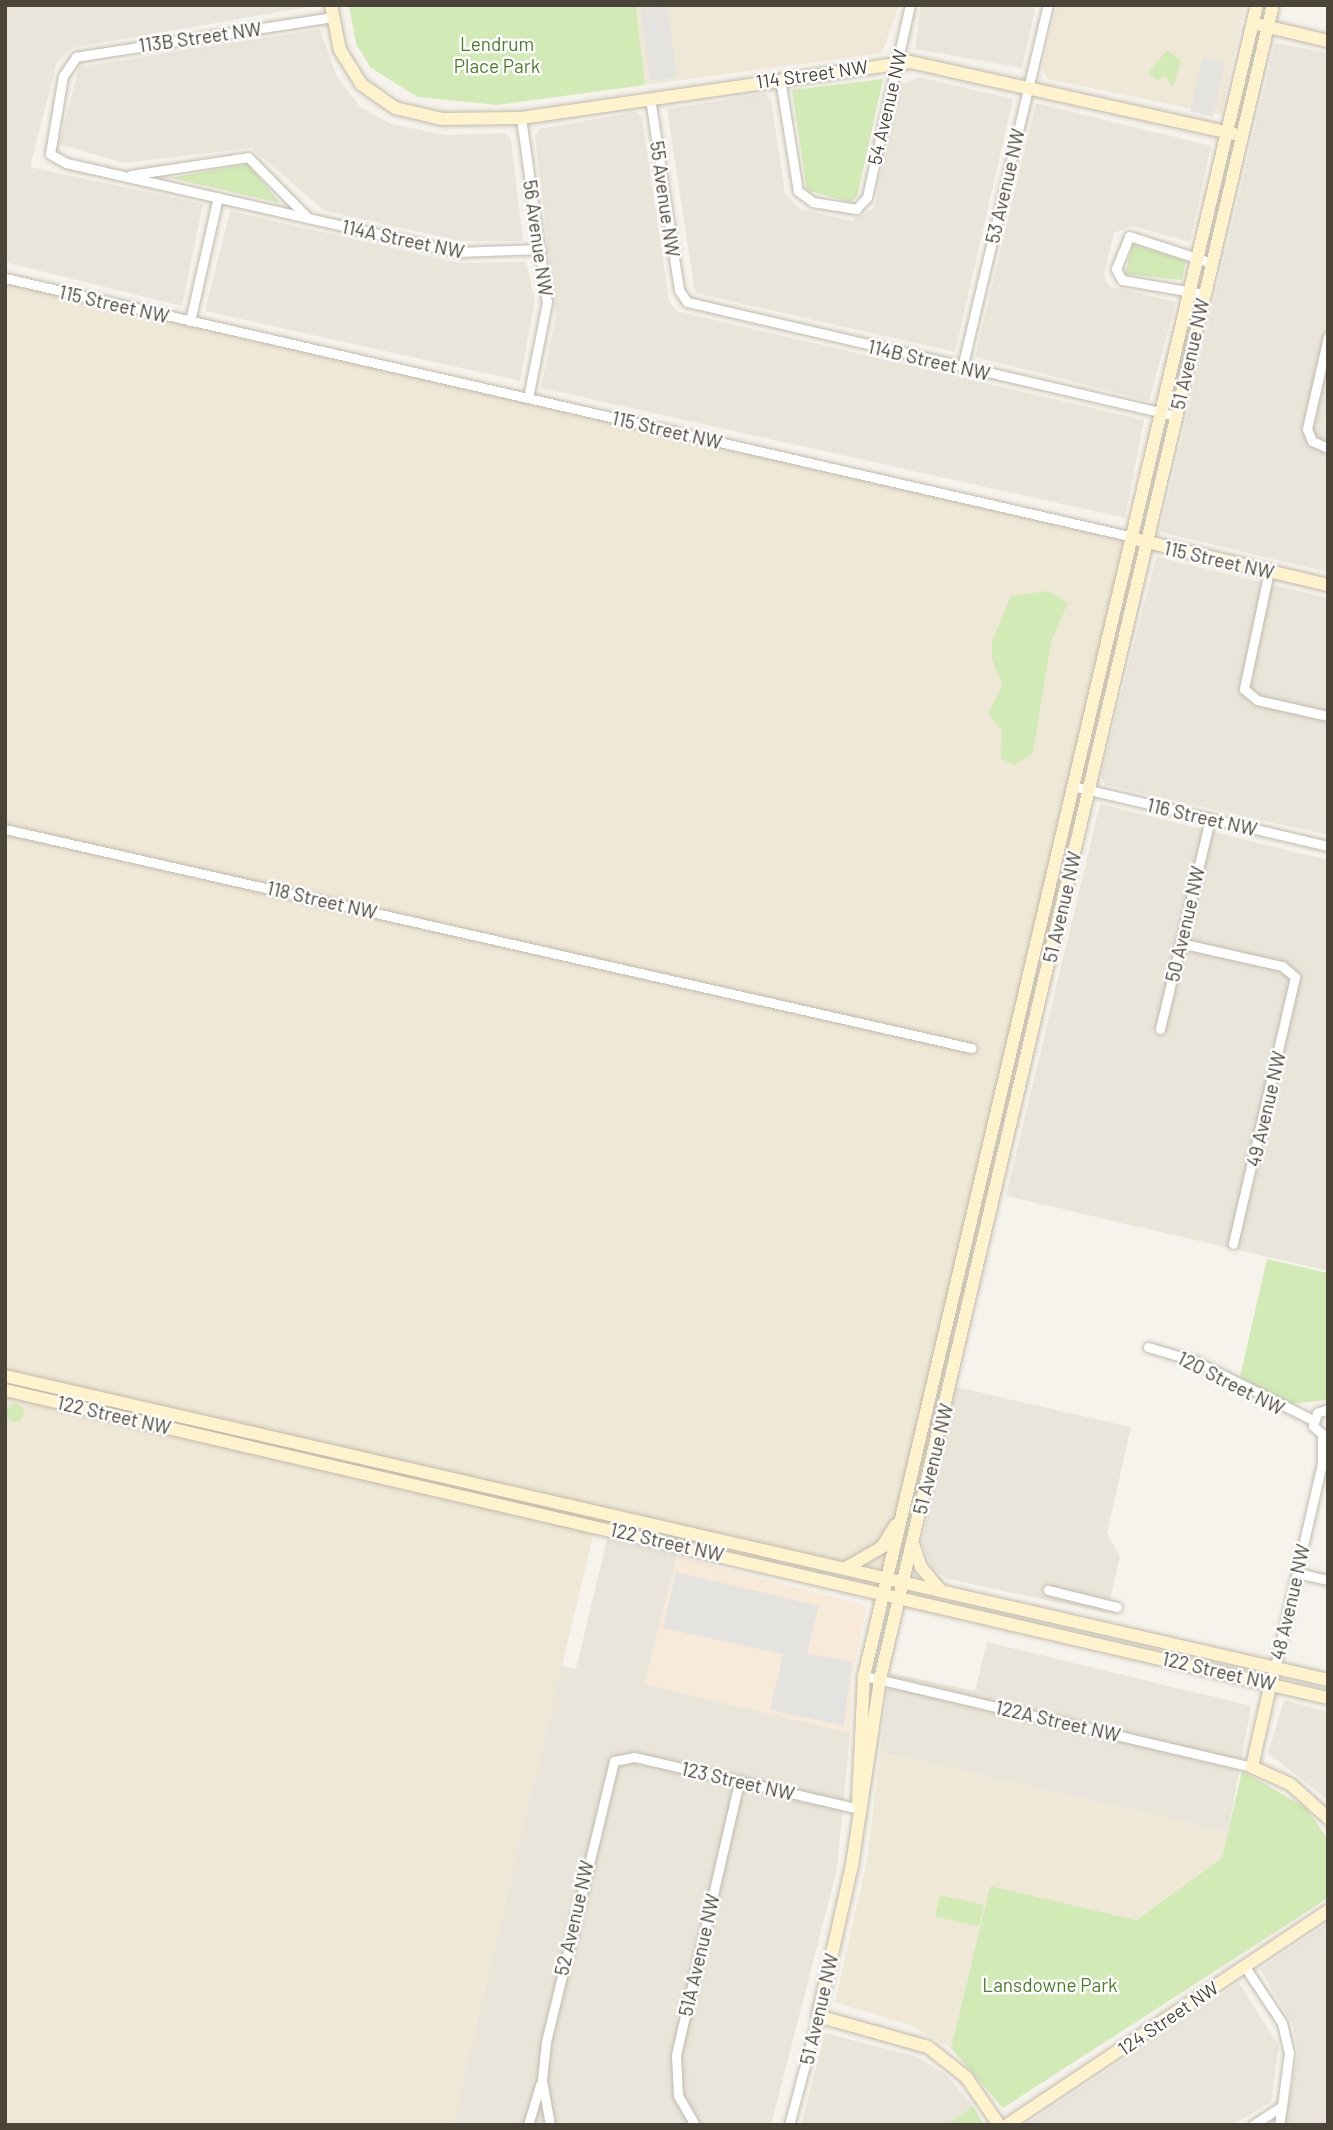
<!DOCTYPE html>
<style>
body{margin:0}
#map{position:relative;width:1333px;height:2130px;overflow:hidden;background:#f6f3ec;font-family:Barlow,sans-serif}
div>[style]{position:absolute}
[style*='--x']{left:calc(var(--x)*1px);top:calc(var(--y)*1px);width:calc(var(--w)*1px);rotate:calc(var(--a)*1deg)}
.residential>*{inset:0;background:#eae5da}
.commercial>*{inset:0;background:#f7ead8}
.education>*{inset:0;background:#efe8d6}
.green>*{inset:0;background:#d2eab5;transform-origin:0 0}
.round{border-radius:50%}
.parking>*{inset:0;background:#e5e3e0;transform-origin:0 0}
.roads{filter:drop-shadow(0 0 2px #c2bbae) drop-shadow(0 0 2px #c2bbae)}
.street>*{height:9px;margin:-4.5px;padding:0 4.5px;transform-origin:4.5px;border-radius:4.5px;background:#fff}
.secondary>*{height:12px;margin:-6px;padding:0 6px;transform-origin:6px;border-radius:6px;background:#fff3cd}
span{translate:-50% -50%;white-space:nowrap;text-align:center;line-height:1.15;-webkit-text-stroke:5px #fff;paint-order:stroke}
.street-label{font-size:19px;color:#4b4439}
.park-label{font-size:19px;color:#4a7f2a}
.frame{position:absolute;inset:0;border:7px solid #4b4439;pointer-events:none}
</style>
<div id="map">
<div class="residential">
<div style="clip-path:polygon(5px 5px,319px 5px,72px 48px,57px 62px,30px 167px,203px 204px,182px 306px,5px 262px)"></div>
<div style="clip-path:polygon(921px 5px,1036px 5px,1022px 68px,915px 49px)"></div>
<div style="clip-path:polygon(320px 29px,336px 75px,360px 107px,391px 124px,446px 135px,505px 133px,511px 139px,523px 241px,460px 241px,325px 211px,251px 148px,123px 163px,59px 144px,79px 67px)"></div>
<div style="clip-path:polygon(1275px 43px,1328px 53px,1328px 572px,1160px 532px)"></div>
<div style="clip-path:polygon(919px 77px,1013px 99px,955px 352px,695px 293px,667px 109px,765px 93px,771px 99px,785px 193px,800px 209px,852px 221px,874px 208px,901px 84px)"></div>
<div style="clip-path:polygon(1036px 103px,1211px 146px,1190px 242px,1131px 226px,1114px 233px,1104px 275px,1109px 286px,1176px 302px,1149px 401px,975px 357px)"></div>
<div style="clip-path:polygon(635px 112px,642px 117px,669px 301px,676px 311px,1144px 420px,1125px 518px,541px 388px,556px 315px,535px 136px,539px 129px)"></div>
<div style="clip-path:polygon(230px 211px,458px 263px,526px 262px,535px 300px,520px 381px,205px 311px)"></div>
<div style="clip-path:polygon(1156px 557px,1328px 598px,1328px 835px,1105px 785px,1101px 776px)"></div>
<div style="clip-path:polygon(1100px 804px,1328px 860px,1328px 1271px,1006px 1196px)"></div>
<div style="clip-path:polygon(956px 1387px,1131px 1427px,1107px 1533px,1120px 1556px,1107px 1613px,948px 1579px,932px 1568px,922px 1543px)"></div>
<div style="clip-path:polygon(607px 1539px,677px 1556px,645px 1684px,850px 1733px,837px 1869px,771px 2125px,453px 2125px,560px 1666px,576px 1669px)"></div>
<div style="clip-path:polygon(987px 1642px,1251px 1706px,1228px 1832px,880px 1752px,890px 1673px,975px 1691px)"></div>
<div style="clip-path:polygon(1284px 1700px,1328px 1712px,1328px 1800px,1268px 1753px)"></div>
<div style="clip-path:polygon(1328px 1923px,1328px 2125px,1285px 2125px,1298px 2053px,1293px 2025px,1260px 1969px)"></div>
<div style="clip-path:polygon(1239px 1983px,1279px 2046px,1271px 2102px,1232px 2125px,1025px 2125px)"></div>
<div style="clip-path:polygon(825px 2033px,917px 2057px,945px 2074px,973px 2106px,946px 2125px,801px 2125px)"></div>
</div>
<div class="commercial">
<div style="clip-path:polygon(677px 1556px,867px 1606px,851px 1682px,850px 1733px,645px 1684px)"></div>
</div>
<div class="education">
<div style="clip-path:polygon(899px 5px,882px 53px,645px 85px,636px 5px)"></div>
<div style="clip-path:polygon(1057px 5px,1245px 5px,1221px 115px,1048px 79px,1042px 70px)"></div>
<div style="clip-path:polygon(5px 278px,1139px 540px,894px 1586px,597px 1519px,453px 2125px,5px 2125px)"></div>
<div style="clip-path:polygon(880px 1752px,1228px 1832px,1222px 1858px,1135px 1920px,990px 1886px,951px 2048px,910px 2025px,835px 2002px,867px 1861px)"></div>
</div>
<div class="green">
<div style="clip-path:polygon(349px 5px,636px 5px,645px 85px,497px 105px,418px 97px,371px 68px,356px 44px)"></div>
<div style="clip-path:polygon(1167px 50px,1181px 60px,1173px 87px,1165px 76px,1157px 80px,1148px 73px)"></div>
<div style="clip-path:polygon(883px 79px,857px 197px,850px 202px,807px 190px,792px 90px)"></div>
<div style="clip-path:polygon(248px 164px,280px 203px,171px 178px)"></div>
<div style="clip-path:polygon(1133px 244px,1186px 261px,1182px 280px,1125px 274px)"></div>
<div style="clip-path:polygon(1048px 591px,1068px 603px,1051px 642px,1033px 753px,1014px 765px,1001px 759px,1002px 731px,988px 713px,1003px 685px,992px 660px,992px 641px,1011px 596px)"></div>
<div style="clip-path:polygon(1267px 1259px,1328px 1273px,1327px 1400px,1291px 1404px,1240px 1377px)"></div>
<div class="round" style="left:6px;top:1404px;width:18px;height:18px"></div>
<div style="clip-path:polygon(1242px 1771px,1306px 1808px,1328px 1839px,1328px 1898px,1003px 2108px,951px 2048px,990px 1886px,1136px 1920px,1222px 1858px)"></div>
<div style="left:940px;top:1895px;width:45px;height:22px;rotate:13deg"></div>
<div style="clip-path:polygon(973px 2106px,984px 2125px,946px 2125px)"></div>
</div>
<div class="parking">
<div style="left:667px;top:5px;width:73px;height:27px;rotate:82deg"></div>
<div style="left:1203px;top:57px;width:23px;height:56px;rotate:13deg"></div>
<div style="clip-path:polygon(676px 1572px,819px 1606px,807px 1653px,852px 1662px,844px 1726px,770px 1710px,783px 1654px,663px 1628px)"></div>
</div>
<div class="roads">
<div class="street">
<div style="--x:333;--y:17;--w:260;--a:171.2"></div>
<div style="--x:76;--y:57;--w:23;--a:124"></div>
<div style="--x:63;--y:76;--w:79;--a:99.5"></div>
<div style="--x:50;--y:154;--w:18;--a:29"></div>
<div style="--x:66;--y:163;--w:401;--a:12.8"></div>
<div style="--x:457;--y:252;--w:84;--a:-2"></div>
<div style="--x:780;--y:79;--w:113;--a:80.9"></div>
<div style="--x:798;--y:191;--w:19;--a:36"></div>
<div style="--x:813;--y:202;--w:44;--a:9.2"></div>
<div style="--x:856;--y:209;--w:16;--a:-47"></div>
<div style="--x:867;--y:197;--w:197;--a:-77.4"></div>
<div style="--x:650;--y:98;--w:194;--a:81.4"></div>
<div style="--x:679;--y:290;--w:14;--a:56"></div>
<div style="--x:687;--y:302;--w:502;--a:13.12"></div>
<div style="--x:521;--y:118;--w:186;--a:82"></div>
<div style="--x:547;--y:302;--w:98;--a:101.2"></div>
<div style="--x:131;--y:175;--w:118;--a:-8.7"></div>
<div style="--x:248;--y:157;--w:84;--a:45.5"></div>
<div style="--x:5;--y:278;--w:1157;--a:12.93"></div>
<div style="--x:1204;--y:294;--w:83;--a:-170.3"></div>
<div style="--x:1122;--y:280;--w:13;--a:-119"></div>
<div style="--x:1116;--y:269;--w:35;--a:-68"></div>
<div style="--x:1129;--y:236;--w:87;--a:18"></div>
<div style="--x:190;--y:321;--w:127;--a:-77.3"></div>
<div style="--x:1328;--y:337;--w:94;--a:102.9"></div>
<div style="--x:1307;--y:429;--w:13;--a:67"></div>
<div style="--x:1312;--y:441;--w:17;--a:24"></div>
<div style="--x:962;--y:368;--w:373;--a:-76.7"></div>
<div style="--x:1269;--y:571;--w:121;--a:102"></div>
<div style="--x:1244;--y:689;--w:17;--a:40"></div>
<div style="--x:1257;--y:700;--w:73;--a:12.7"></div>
<div style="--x:1076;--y:787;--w:259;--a:13.2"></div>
<div style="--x:5;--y:829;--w:991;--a:12.77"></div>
<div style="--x:1180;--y:943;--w:105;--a:12.7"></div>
<div style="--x:1282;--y:966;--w:17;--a:40"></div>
<div style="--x:1295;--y:977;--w:274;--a:103.1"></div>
<div style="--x:1160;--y:1029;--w:216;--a:-76.6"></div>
<div style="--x:1148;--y:1347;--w:49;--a:16.6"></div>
<div style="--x:1195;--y:1361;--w:132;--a:26.6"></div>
<div style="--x:1326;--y:1437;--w:17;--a:-140"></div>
<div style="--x:1313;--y:1426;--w:14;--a:-73"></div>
<div style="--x:1317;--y:1413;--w:12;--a:-20"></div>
<div style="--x:1297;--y:1573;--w:32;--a:13"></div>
<div style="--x:1048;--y:1590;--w:71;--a:13.8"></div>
<div style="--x:1275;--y:1667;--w:208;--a:-77"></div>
<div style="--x:1322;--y:1464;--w:28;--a:-90"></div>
<div style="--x:864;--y:1676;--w:399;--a:13.2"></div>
<div style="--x:1245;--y:1967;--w:67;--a:56.5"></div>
<div style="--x:1282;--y:2023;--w:31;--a:77"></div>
<div style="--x:1289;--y:2053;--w:53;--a:97.5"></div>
<div style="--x:1282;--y:2106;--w:35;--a:147"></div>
<div style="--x:528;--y:2125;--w:42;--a:-73.3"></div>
<div style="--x:550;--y:2125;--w:46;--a:-100.1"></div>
<div style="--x:542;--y:2080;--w:38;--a:-84"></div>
<div style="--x:546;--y:2042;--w:289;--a:-76.4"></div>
<div style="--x:614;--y:1761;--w:20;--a:-11"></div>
<div style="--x:634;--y:1757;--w:231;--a:13"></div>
<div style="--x:695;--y:2125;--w:34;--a:-120"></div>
<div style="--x:678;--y:2096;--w:41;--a:-92.8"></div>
<div style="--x:676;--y:2055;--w:280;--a:-77"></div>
<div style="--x:789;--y:2125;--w:113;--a:-75.1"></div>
<div style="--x:1279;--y:2125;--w:19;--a:-81"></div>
</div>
<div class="secondary">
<div style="--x:331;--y:5;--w:46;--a:78.7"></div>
<div style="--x:340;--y:50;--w:40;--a:58"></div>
<div style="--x:361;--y:84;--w:42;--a:35.2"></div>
<div style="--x:395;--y:108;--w:48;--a:13.2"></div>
<div style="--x:442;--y:119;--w:79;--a:-0.7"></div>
<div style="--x:521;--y:118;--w:393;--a:-8.2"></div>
<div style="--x:910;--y:62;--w:333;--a:12.5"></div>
<div style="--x:1260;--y:25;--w:70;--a:13.2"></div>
<div style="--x:1139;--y:540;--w:194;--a:13.4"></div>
<div style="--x:5;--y:1376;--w:1357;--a:12.94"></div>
<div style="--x:5;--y:1390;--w:1358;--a:13.11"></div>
<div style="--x:913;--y:1544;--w:24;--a:71"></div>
<div style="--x:921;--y:1567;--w:31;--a:50"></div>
<div style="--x:846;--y:1568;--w:42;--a:-30.3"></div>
<div style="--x:882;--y:1547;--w:26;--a:-58"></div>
<div style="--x:1272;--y:1678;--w:91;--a:102.7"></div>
<div style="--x:1252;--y:1767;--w:42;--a:24.1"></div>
<div style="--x:1290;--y:1784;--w:51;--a:41.8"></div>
<div style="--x:858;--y:1803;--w:127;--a:-87.3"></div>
<div style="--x:864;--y:1676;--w:1717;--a:-76.77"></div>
<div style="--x:999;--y:2125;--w:58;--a:-124.5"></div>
<div style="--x:966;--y:2077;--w:48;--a:-141.7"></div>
<div style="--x:928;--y:2047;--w:114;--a:-164.3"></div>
<div style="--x:818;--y:2016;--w:155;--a:-77.3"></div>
<div style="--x:852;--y:1865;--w:188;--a:-81.4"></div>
<div style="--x:880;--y:1679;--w:1720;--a:-76.79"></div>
<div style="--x:1007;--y:2125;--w:386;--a:-33.7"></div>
</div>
</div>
<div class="street-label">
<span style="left:200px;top:37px;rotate:-8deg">113B Street NW</span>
<span style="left:812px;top:74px;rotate:-8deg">114 Street NW</span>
<span style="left:887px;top:107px;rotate:-77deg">54 Avenue NW</span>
<span style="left:1005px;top:186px;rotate:-77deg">53 Avenue NW</span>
<span style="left:665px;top:199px;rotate:82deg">55 Avenue NW</span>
<span style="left:538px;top:238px;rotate:82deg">56 Avenue NW</span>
<span style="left:403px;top:239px;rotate:12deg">114A Street NW</span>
<span style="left:114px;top:304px;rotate:13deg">115 Street NW</span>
<span style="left:1190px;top:354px;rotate:-77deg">51 Avenue NW</span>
<span style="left:929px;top:360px;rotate:13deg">114B Street NW</span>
<span style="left:667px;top:430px;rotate:13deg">115 Street NW</span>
<span style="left:1219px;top:560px;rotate:13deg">115 Street NW</span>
<span style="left:1202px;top:817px;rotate:13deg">116 Street NW</span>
<span style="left:322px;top:900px;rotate:13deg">118 Street NW</span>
<span style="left:1062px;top:907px;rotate:-77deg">51 Avenue NW</span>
<span style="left:1185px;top:924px;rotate:-77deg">50 Avenue NW</span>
<span style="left:1266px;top:1109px;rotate:-77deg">49 Avenue NW</span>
<span style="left:1231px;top:1383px;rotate:27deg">120 Street NW</span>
<span style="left:114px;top:1415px;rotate:13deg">122 Street NW</span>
<span style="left:933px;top:1459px;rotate:-76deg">51 Avenue NW</span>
<span style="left:667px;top:1542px;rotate:13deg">122 Street NW</span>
<span style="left:1290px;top:1602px;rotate:-77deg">48 Avenue NW</span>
<span style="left:1219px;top:1671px;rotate:13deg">122 Street NW</span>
<span style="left:1058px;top:1721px;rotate:13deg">122A Street NW</span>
<span style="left:738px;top:1781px;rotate:13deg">123 Street NW</span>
<span style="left:574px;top:1918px;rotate:-77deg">52 Avenue NW</span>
<span style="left:699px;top:1955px;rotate:-77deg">51A Avenue NW</span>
<span style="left:819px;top:2009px;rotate:-77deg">51 Avenue NW</span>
<span style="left:1168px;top:2018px;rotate:-34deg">124 Street NW</span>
</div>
<div class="park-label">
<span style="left:497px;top:55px">Lendrum<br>Place Park</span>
<span style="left:1050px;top:1985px">Lansdowne Park</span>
</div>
<div class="frame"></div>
</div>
